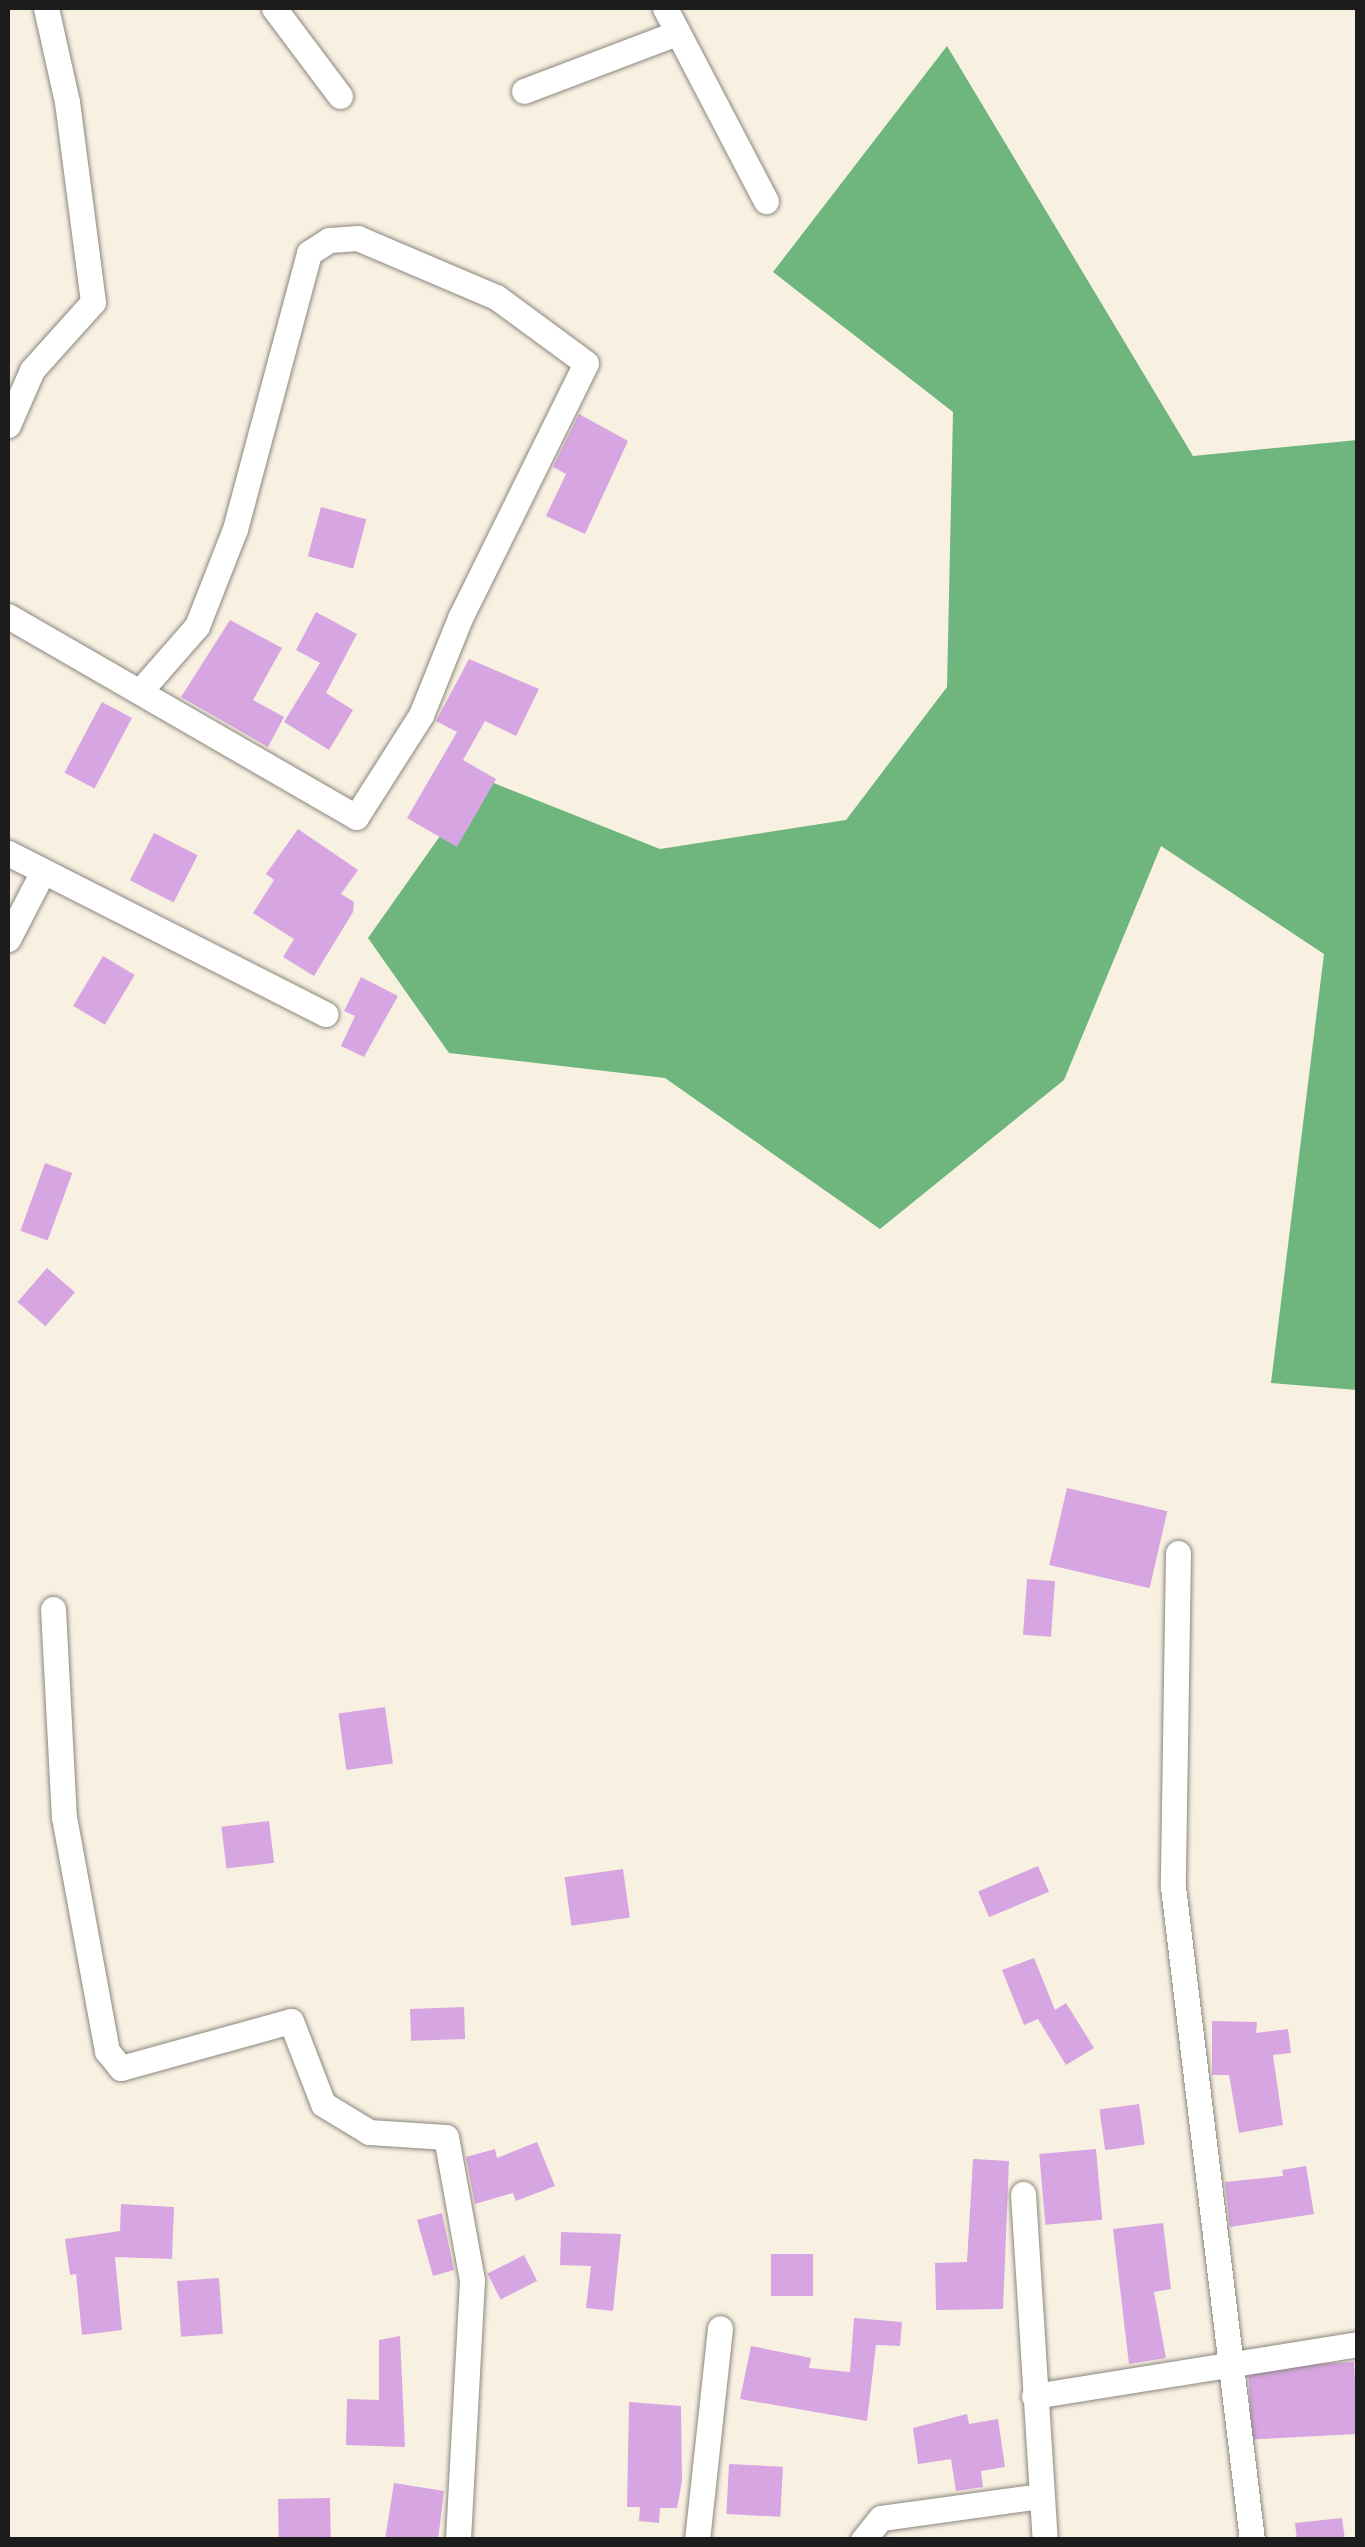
<!DOCTYPE html>
<style>
body{margin:0}
#map{position:relative;width:1365px;height:2547px;overflow:hidden;background:#f8f0e1;font-family:"Shantell Sans",sans-serif}
div>[style]{position:absolute}
[style*='--x']{left:calc(var(--x)*1px);top:calc(var(--y)*1px);width:calc(var(--w)*1px);rotate:calc(var(--a)*1deg)}
.forest>*{inset:0;background:#6eb67d}
.building>*{inset:0;background:#d7a5e2;transform-origin:0 0}
.roads{filter:drop-shadow(0 0 2px #8a867e) drop-shadow(0 0 2px #8a867e)}
.minor>*{height:25px;margin:-12.5px;padding:0 12.5px;transform-origin:12.5px;border-radius:12.5px;background:#fff}
span{translate:-50% -50%;white-space:nowrap;text-align:center;line-height:1.15;-webkit-text-stroke:9px #fff;paint-order:stroke}
.frame{position:absolute;inset:0;border:10px solid #1c1c1c;pointer-events:none}
</style>
<div id="map">
<div class="forest">
<div style="clip-path:polygon(947px 46px,1193px 456px,1357px 440px,1357px 1390px,1271px 1383px,1324px 954px,1161px 846px,1064px 1080px,880px 1229px,665px 1078px,449px 1053px,368px 938px,481px 778px,660px 849px,846px 820px,947px 687px,953px 412px,773px 272px)"></div>
</div>
<div class="building">
<div style="clip-path:polygon(579px 414px,628px 441px,585px 534px,546px 516px,566px 474px,553px 467px)"></div>
<div style="left:321px;top:507px;width:47px;height:51px;rotate:15deg"></div>
<div style="clip-path:polygon(316px 612px,357px 634px,326px 693px,353px 710px,329px 750px,284px 722px,320px 663px,296px 650px)"></div>
<div style="clip-path:polygon(230px 620px,282px 648px,253px 700px,284px 717px,268px 747px,181px 697px)"></div>
<div style="clip-path:polygon(469px 659px,539px 689px,516px 736px,485px 721px,463px 760px,496px 779px,457px 847px,407px 818px,457px 732px,436px 721px)"></div>
<div style="left:102px;top:702px;width:34px;height:80px;rotate:28deg"></div>
<div style="clip-path:polygon(298px 829px,358px 870px,341px 894px,354px 902px,353px 912px,314px 976px,283px 957px,294px 939px,253px 913px,274px 880px,266px 874px)"></div>
<div style="left:154px;top:833px;width:49px;height:53px;rotate:27deg"></div>
<div style="left:103px;top:956px;width:37px;height:58px;rotate:31deg"></div>
<div style="clip-path:polygon(361px 977px,398px 996px,364px 1057px,341px 1046px,355px 1016px,344px 1011px)"></div>
<div style="left:45px;top:1163px;width:29px;height:72px;rotate:20deg"></div>
<div style="left:47px;top:1268px;width:37px;height:45px;rotate:41deg"></div>
<div style="left:1067px;top:1488px;width:103px;height:79px;rotate:13deg"></div>
<div style="left:1027px;top:1579px;width:28px;height:56px;rotate:4deg"></div>
<div style="left:385px;top:1707px;width:57px;height:47px;rotate:82deg"></div>
<div style="left:269px;top:1821px;width:42px;height:48px;rotate:83deg"></div>
<div style="left:1038px;top:1866px;width:28px;height:65px;rotate:67deg"></div>
<div style="left:623px;top:1869px;width:49px;height:59px;rotate:82deg"></div>
<div style="clip-path:polygon(1034px 1958px,1055px 2010px,1066px 2003px,1094px 2048px,1066px 2065px,1038px 2019px,1024px 2025px,1002px 1970px)"></div>
<div style="left:464px;top:2007px;width:32px;height:54px;rotate:88deg"></div>
<div style="clip-path:polygon(1212px 2021px,1257px 2022px,1256px 2033px,1288px 2029px,1291px 2053px,1273px 2055px,1283px 2125px,1239px 2133px,1229px 2075px,1212px 2075px)"></div>
<div style="left:1139px;top:2104px;width:41px;height:40px;rotate:82deg"></div>
<div style="clip-path:polygon(537px 2142px,555px 2186px,516px 2201px,513px 2193px,475px 2204px,466px 2157px,495px 2149px,497px 2158px)"></div>
<div style="left:1096px;top:2149px;width:71px;height:57px;rotate:85deg"></div>
<div style="clip-path:polygon(973px 2159px,1009px 2161px,1003px 2309px,936px 2310px,935px 2263px,967px 2262px)"></div>
<div style="clip-path:polygon(1306px 2166px,1314px 2214px,1230px 2227px,1225px 2182px,1283px 2176px,1282px 2170px)"></div>
<div style="clip-path:polygon(121px 2204px,174px 2207px,172px 2259px,115px 2257px,122px 2330px,82px 2335px,76px 2274px,70px 2275px,65px 2239px,120px 2231px)"></div>
<div style="clip-path:polygon(442px 2213px,454px 2270px,433px 2276px,417px 2220px)"></div>
<div style="clip-path:polygon(1163px 2223px,1171px 2289px,1154px 2292px,1166px 2358px,1129px 2364px,1113px 2229px)"></div>
<div style="clip-path:polygon(561px 2232px,621px 2234px,613px 2311px,586px 2308px,591px 2266px,560px 2265px)"></div>
<div style="left:771px;top:2254px;width:42px;height:42px"></div>
<div style="left:524px;top:2255px;width:29px;height:41px;rotate:63deg"></div>
<div style="left:219px;top:2278px;width:56px;height:42px;rotate:86deg"></div>
<div style="clip-path:polygon(854px 2318px,902px 2322px,900px 2346px,876px 2345px,867px 2421px,740px 2399px,751px 2346px,811px 2358px,809px 2368px,850px 2372px)"></div>
<div style="clip-path:polygon(400px 2336px,405px 2447px,346px 2445px,347px 2399px,379px 2400px,379px 2340px)"></div>
<div style="left:1354px;top:2362px;width:72px;height:106px;rotate:87deg"></div>
<div style="clip-path:polygon(629px 2402px,681px 2406px,682px 2481px,677px 2508px,660px 2508px,659px 2523px,639px 2521px,640px 2507px,627px 2507px)"></div>
<div style="clip-path:polygon(967px 2414px,969px 2424px,998px 2419px,1005px 2467px,981px 2471px,983px 2487px,956px 2491px,951px 2459px,918px 2464px,913px 2428px)"></div>
<div style="left:729px;top:2464px;width:54px;height:50px;rotate:3deg"></div>
<div style="clip-path:polygon(394px 2483px,444px 2491px,438px 2540px,385px 2540px)"></div>
<div style="left:330px;top:2498px;width:42px;height:52px;rotate:89deg"></div>
<div style="clip-path:polygon(1342px 2518px,1345px 2540px,1297px 2540px,1295px 2523px)"></div>
</div>
<div class="roads">
<div class="minor">
<div style="--x:274;--y:8;--w:110;--a:53.1"></div>
<div style="--x:665;--y:8;--w:218;--a:62.4"></div>
<div style="--x:524;--y:91;--w:164;--a:-20.8"></div>
<div style="--x:8;--y:425;--w:60;--a:-66.4"></div>
<div style="--x:32;--y:370;--w:91;--a:-48.1"></div>
<div style="--x:93;--y:302;--w:202;--a:-97.4"></div>
<div style="--x:67;--y:102;--w:96;--a:-102.6"></div>
<div style="--x:8;--y:616;--w:402;--a:30"></div>
<div style="--x:356;--y:817;--w:121;--a:-57.5"></div>
<div style="--x:421;--y:715;--w:105;--a:-68.1"></div>
<div style="--x:460;--y:618;--w:284;--a:-63.7"></div>
<div style="--x:586;--y:363;--w:112;--a:-143.7"></div>
<div style="--x:496;--y:297;--w:150;--a:-156.9"></div>
<div style="--x:358;--y:238;--w:29;--a:176"></div>
<div style="--x:329;--y:240;--w:24;--a:147"></div>
<div style="--x:309;--y:253;--w:286;--a:105"></div>
<div style="--x:235;--y:529;--w:104;--a:111.4"></div>
<div style="--x:197;--y:626;--w:85;--a:131.2"></div>
<div style="--x:8;--y:853;--w:356;--a:26.9"></div>
<div style="--x:8;--y:939;--w:74;--a:-62.7"></div>
<div style="--x:1178;--y:1553;--w:334;--a:90.9"></div>
<div style="--x:1173;--y:1887;--w:658;--a:83.1"></div>
<div style="--x:53;--y:1609;--w:208;--a:87"></div>
<div style="--x:64;--y:1817;--w:238;--a:79.6"></div>
<div style="--x:107;--y:2051;--w:22;--a:51"></div>
<div style="--x:121;--y:2068;--w:176;--a:-15.5"></div>
<div style="--x:291;--y:2021;--w:89;--a:68.9"></div>
<div style="--x:323;--y:2104;--w:54;--a:31.3"></div>
<div style="--x:369;--y:2132;--w:77;--a:3.7"></div>
<div style="--x:446;--y:2137;--w:145;--a:79.7"></div>
<div style="--x:472;--y:2280;--w:260;--a:93.1"></div>
<div style="--x:1023;--y:2194;--w:347;--a:86.4"></div>
<div style="--x:1034;--y:2396;--w:328;--a:-9.1"></div>
<div style="--x:697;--y:2540;--w:213;--a:-83.8"></div>
<div style="--x:863;--y:2540;--w:28;--a:-51"></div>
<div style="--x:881;--y:2518;--w:160;--a:-7.9"></div>
</div>
</div>
<div class="frame"></div>
</div>
